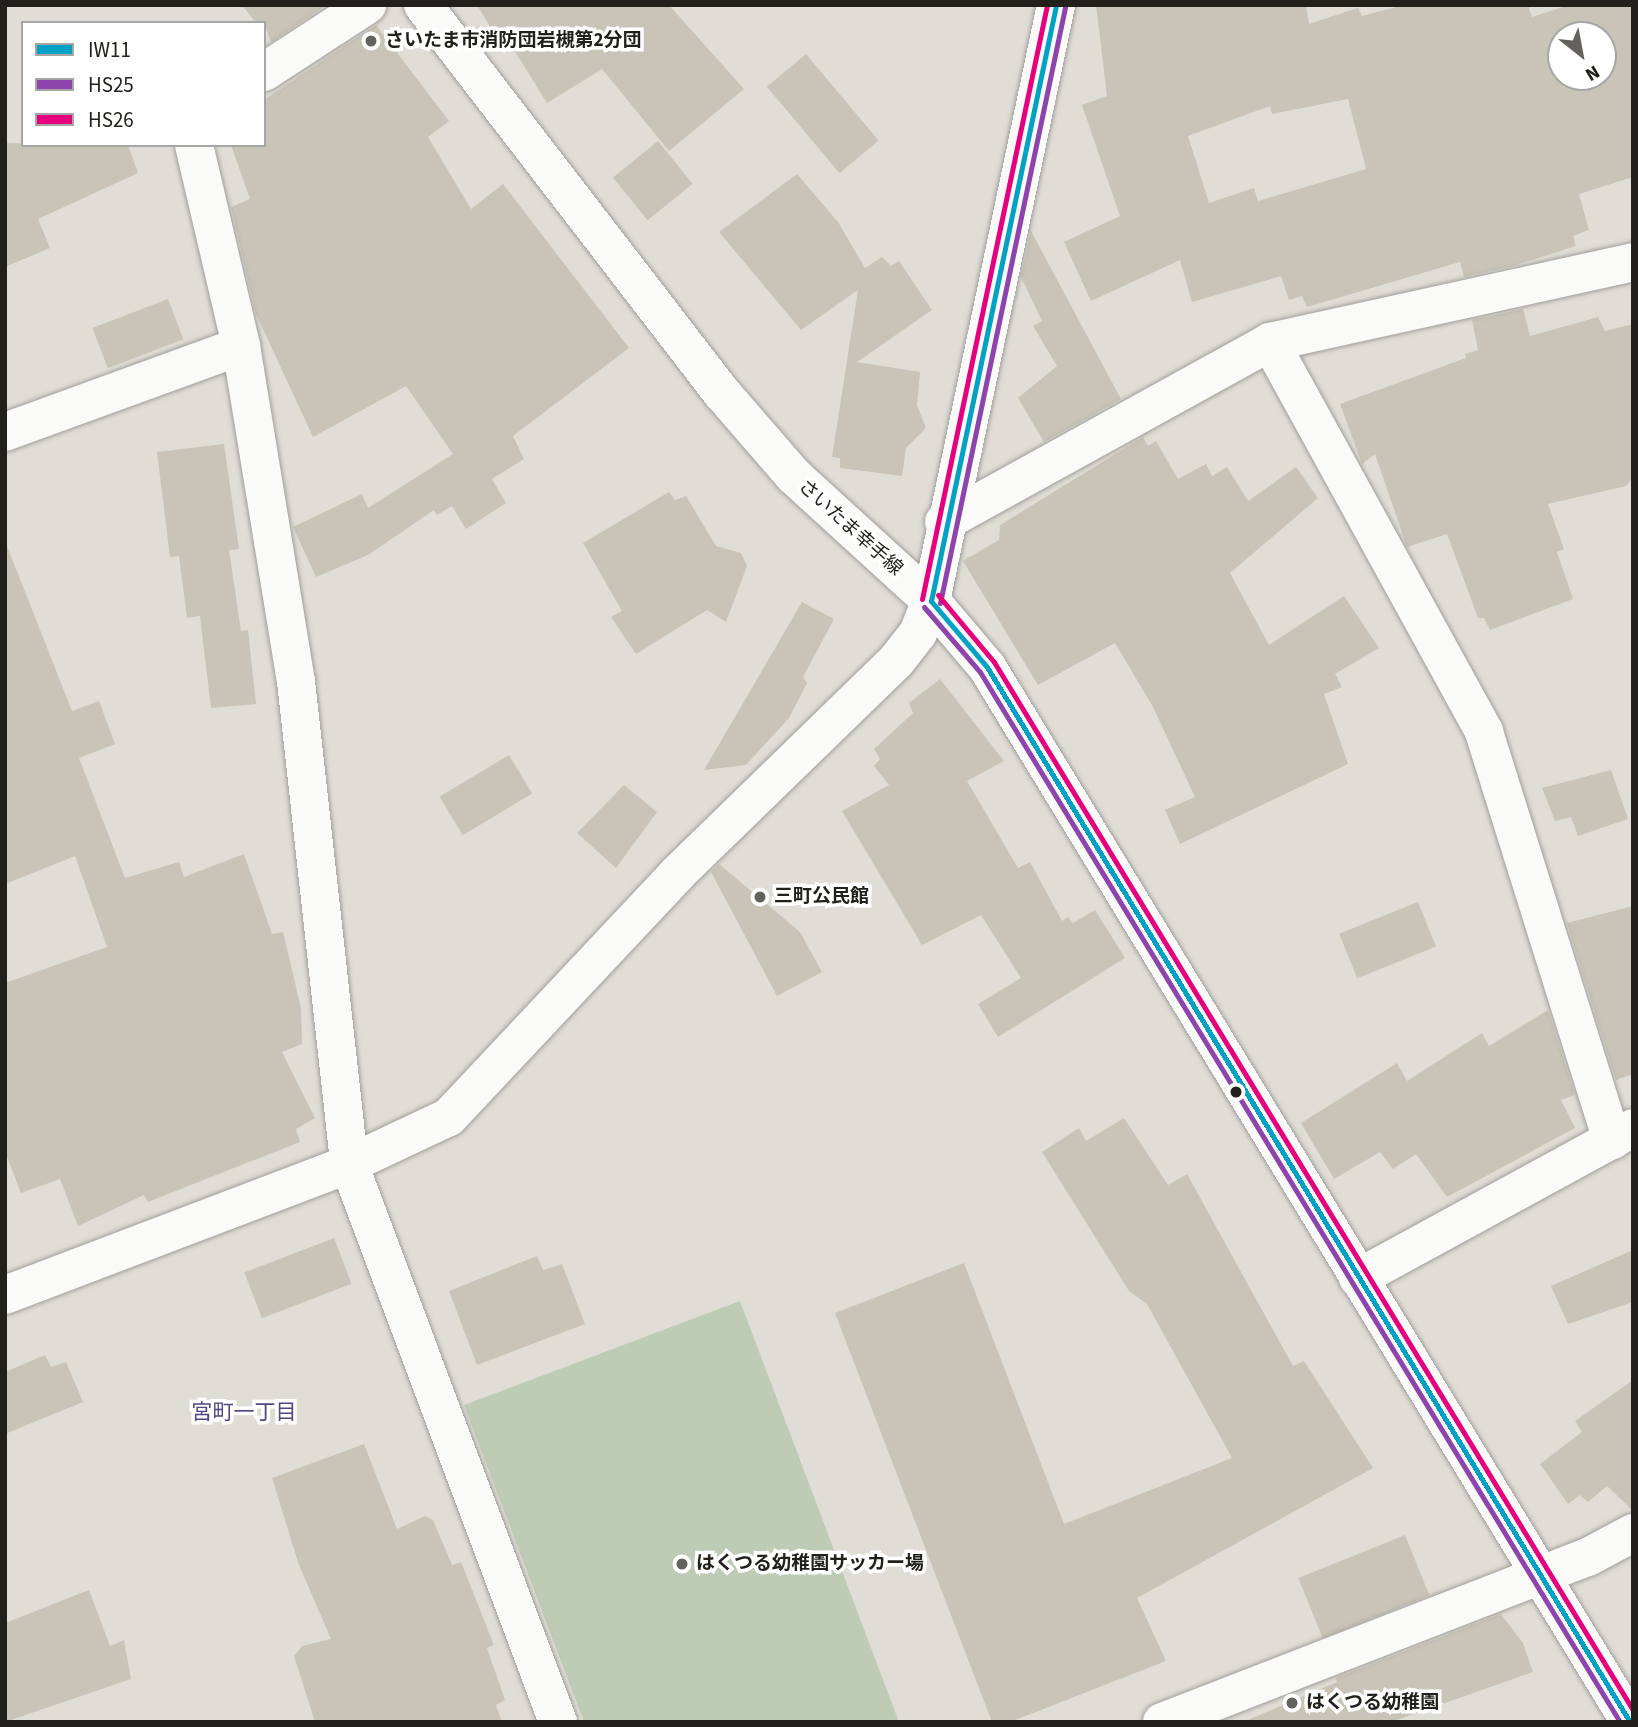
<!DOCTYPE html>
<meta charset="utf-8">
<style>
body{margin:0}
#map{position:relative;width:1638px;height:1727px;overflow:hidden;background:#e0ddd6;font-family:"Source Sans 3","Noto Sans JP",sans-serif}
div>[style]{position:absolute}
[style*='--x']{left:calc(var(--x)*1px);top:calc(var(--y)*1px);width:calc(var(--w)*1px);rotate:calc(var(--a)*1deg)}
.green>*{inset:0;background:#beccb6}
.building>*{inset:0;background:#c9c4b7;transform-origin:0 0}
.roads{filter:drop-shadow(0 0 2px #a19f9a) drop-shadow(0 0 2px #a19f9a)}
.minor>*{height:38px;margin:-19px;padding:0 19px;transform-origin:19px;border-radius:19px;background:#fafaf9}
.major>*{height:38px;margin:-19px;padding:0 19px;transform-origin:19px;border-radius:19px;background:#fafaf9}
.bus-1>*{height:5px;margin:-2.5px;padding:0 2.5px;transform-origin:2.5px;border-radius:2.5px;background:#02a2c5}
.bus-2>*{height:5px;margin:-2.5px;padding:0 2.5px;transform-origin:2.5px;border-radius:2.5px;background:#8e44ad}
.bus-3>*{height:5px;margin:-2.5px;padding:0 2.5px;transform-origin:2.5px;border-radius:2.5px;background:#e5007d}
.dots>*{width:19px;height:19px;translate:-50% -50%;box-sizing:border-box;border:4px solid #fff;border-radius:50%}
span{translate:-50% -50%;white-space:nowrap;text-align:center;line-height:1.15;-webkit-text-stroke:7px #fff;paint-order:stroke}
.poi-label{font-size:19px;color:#21201b;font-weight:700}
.left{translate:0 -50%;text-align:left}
.street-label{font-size:19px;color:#21201b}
.neighbourhood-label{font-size:21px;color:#514684}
.frame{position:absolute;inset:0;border:7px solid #21201b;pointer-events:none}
.legend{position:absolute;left:21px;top:21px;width:245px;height:126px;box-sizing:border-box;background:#fff;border:2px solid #a6a6a4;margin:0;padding:9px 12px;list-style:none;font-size:21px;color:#21201b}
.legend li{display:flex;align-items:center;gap:14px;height:35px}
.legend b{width:35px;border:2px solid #a6a6a4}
.north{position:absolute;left:1547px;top:21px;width:70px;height:70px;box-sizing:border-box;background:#fff;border:2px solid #a6a6a4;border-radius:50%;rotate:149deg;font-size:19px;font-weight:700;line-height:28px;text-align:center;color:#21201b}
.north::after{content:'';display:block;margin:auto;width:24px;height:32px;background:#64625c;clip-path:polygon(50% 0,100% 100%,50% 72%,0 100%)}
</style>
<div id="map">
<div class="green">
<div style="clip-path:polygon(740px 1301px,899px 1722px,584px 1722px,464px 1405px)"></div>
</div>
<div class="building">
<div style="clip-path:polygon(242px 5px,326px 5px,271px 42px,264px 23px,256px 23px)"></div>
<div style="clip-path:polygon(477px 5px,669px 5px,744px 89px,669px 151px,602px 69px,547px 103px,516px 53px,501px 45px)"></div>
<div style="clip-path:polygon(evenodd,1096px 5px,1306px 5px,1309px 24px,1358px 8px,1362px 16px,1404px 5px,1528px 5px,1532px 17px,1569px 5px,1633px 5px,1633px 177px,1579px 194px,1589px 230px,1573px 236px,1576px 246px,1513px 266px,1464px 277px,1460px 262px,1307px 307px,1302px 296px,1289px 300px,1281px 276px,1192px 302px,1180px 260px,1091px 301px,1064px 242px,1120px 216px,1082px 105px,1107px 96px,1096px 5px,1561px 35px,1603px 35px,1603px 77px,1561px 77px,1561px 35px,1096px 5px,1348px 99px,1366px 169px,1258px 201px,1254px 188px,1209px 203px,1188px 136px,1270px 106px,1272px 114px,1348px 99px)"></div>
<div style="clip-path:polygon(376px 25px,449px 121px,428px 137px,471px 209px,503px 184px,629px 348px,513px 436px,524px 459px,492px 479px,506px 503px,466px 529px,452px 506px,437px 515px,434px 510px,368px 555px,316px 577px,293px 527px,362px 494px,368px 508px,453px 454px,406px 386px,313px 437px,256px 314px,231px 207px,250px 199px,231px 145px,264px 145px,264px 100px)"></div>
<div style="left:806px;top:54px;width:113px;height:51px;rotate:50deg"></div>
<div style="left:658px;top:141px;width:55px;height:58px;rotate:51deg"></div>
<div style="clip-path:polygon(5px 143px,128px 145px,138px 173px,38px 219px,50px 248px,5px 267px)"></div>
<div style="clip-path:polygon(797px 174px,838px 222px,865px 268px,882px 257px,891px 266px,899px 261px,932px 310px,857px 362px,920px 372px,917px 405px,926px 428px,906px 448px,902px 476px,840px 468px,840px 458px,832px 457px,858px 290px,801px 330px,719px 232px)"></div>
<div style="clip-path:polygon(1031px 231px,1121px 399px,1044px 442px,1018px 398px,1057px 366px,1033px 326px,1042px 321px,1021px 277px)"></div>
<div style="left:168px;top:299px;width:43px;height:81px;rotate:69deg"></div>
<div style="clip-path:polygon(1523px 309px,1530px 336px,1598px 317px,1605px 331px,1633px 324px,1633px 478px,1626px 486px,1548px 504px,1564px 549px,1557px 552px,1573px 599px,1490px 630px,1484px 618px,1478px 618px,1447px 534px,1407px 547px,1375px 454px,1362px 464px,1340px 404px,1466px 358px,1465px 354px,1478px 350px,1472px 320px)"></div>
<div style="clip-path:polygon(1143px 437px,1148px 446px,1156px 441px,1178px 479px,1206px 464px,1212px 476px,1227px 467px,1248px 501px,1296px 467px,1318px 498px,1230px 573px,1269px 645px,1344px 596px,1379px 648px,1335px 674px,1342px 687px,1324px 694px,1348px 764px,1180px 844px,1165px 810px,1195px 797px,1153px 707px,1115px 643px,1038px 685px,963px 561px,999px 540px,1000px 525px)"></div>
<div style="clip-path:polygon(224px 444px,239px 549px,229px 550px,241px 631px,248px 630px,256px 704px,211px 708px,200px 616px,187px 618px,179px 556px,170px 557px,157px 452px)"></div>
<div style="clip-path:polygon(669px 492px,675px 500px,686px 496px,716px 546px,741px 553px,747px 566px,726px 622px,707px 610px,636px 654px,611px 617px,622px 611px,583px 543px)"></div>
<div style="clip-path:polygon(5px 541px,72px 711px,99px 701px,115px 744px,79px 758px,125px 878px,179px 862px,184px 877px,244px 854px,272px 934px,283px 932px,301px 1008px,302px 1044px,282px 1052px,315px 1118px,296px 1129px,300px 1142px,148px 1202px,144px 1195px,78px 1226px,60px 1179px,21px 1193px,5px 1152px,5px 983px,107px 947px,75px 856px,5px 884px)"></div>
<div style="clip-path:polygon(802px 602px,834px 619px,803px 677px,807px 683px,789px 718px,746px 765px,704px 770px)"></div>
<div style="clip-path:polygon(940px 679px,1004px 761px,967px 781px,1018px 868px,1030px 862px,1062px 921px,1068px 917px,1073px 923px,1095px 910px,1125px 958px,998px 1037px,978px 1004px,1021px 978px,981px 915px,922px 945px,842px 811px,889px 785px,874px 766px,880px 759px,874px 749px,913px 713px,909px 703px)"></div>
<div style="left:509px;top:755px;width:45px;height:81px;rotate:59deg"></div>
<div style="clip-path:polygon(1611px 770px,1628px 819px,1578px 836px,1571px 817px,1555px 821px,1542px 788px)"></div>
<div style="clip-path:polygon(624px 785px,657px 812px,616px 868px,577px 833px)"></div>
<div style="clip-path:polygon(719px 864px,800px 932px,822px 972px,777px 996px,711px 872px)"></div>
<div style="left:1418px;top:902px;width:48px;height:85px;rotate:68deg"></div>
<div style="clip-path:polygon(1633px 906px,1633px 1074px,1616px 1080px,1567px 923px)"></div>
<div style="clip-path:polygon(1548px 1010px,1575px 1095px,1561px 1100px,1575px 1128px,1447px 1197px,1416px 1154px,1393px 1169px,1380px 1152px,1334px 1179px,1301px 1123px,1397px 1063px,1407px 1081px,1482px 1033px,1489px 1046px)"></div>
<div style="clip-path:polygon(1124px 1118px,1168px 1185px,1187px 1174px,1293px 1366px,1304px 1361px,1373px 1468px,1137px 1598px,1166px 1661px,1010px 1722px,992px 1722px,835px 1313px,964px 1263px,1064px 1524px,1232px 1458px,1147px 1304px,1129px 1291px,1042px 1152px,1079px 1128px,1086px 1141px)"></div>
<div style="left:334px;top:1238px;width:49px;height:96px;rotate:69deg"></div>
<div style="clip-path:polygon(1633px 1250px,1633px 1302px,1568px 1324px,1551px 1286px)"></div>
<div style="clip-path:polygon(537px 1256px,543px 1270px,562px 1264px,585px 1324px,477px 1365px,449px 1291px)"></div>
<div style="clip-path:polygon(45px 1355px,51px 1367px,66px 1362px,83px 1402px,5px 1434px,5px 1372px)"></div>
<div style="clip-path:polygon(1633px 1380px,1633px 1511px,1607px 1486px,1588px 1502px,1580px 1495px,1568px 1504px,1540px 1464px,1582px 1432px,1575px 1421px)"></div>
<div style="clip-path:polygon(364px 1444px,397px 1529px,425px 1516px,433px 1520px,452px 1565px,461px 1562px,494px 1645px,487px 1648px,505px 1700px,496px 1705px,502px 1722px,315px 1722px,294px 1656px,302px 1646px,331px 1639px,299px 1565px,272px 1478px)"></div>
<div style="left:1405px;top:1535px;width:65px;height:115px;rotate:68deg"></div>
<div style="clip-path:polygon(89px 1590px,110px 1646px,124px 1640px,131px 1679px,5px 1722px,5px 1623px)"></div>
<div style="clip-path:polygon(1501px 1614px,1523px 1643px,1533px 1672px,1391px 1722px,1243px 1722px,1337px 1682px,1336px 1678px)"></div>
</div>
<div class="roads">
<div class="minor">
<div style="--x:264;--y:72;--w:123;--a:-33"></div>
<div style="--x:194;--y:145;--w:206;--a:76.8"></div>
<div style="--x:241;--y:346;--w:339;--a:80.7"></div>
<div style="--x:296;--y:681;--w:486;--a:83.7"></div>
<div style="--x:349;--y:1164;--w:596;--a:69.47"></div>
<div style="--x:1270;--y:342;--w:445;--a:61.2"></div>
<div style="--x:1484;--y:732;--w:428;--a:72.6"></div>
<div style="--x:5;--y:432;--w:251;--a:-20"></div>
<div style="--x:944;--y:522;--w:372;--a:-28.9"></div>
<div style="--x:1270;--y:342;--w:372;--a:-12.4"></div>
<div style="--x:1358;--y:1278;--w:313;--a:-28.6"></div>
<div style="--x:5;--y:1295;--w:368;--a:-20.8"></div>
<div style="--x:349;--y:1164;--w:110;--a:-25.2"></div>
<div style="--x:449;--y:1117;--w:332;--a:-46.8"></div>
<div style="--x:676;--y:875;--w:308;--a:-44.2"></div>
<div style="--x:897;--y:660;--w:34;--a:-52"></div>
<div style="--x:918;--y:633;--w:35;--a:-68"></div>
<div style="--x:931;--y:601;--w:609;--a:-78.15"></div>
<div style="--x:1162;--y:1722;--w:457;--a:-21.2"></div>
<div style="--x:1588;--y:1557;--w:51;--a:-28.1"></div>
</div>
<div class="major">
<div style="--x:423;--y:5;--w:490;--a:52.4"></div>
<div style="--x:722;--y:393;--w:110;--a:49.1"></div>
<div style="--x:794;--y:476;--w:185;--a:42.4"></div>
<div style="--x:931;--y:601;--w:87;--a:49.7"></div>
<div style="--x:987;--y:667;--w:1236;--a:58.64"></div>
</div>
</div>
<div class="bus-1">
<div style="--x:931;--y:601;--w:87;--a:49.7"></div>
<div style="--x:987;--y:667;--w:1236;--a:58.64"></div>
<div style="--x:931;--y:601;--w:609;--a:-78.15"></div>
</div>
<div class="bus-2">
<div style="--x:940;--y:603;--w:609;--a:-78.15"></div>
<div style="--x:924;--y:607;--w:86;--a:49.3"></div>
<div style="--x:980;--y:672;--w:1230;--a:58.64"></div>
</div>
<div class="bus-3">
<div style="--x:938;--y:595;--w:87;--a:50.1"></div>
<div style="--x:994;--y:662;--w:1227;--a:58.63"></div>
<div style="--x:922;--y:599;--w:607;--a:-78.12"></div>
</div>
<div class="dots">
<div style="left:371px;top:41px;background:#64625c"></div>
<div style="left:760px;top:897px;background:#64625c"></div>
<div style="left:1236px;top:1092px;background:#21201b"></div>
<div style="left:682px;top:1564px;background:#64625c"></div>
<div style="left:1292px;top:1703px;background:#64625c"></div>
</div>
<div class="poi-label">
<span class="left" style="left:385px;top:41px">さいたま市消防団岩槻第2分団</span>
<span class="left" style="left:774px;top:897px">三町公民館</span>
<span class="left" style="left:696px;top:1564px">はくつる幼稚園サッカー場</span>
<span class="left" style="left:1306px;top:1703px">はくつる幼稚園</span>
</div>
<div class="street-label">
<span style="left:850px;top:528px;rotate:42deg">さいたま幸手線</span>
</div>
<div class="neighbourhood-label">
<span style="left:244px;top:1412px">宮町一丁目</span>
</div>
<div class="frame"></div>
<ul class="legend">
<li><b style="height:9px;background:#02a2c5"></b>IW11</li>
<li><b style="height:9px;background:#8e44ad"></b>HS25</li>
<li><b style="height:9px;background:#e5007d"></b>HS26</li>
</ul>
<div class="north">N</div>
</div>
